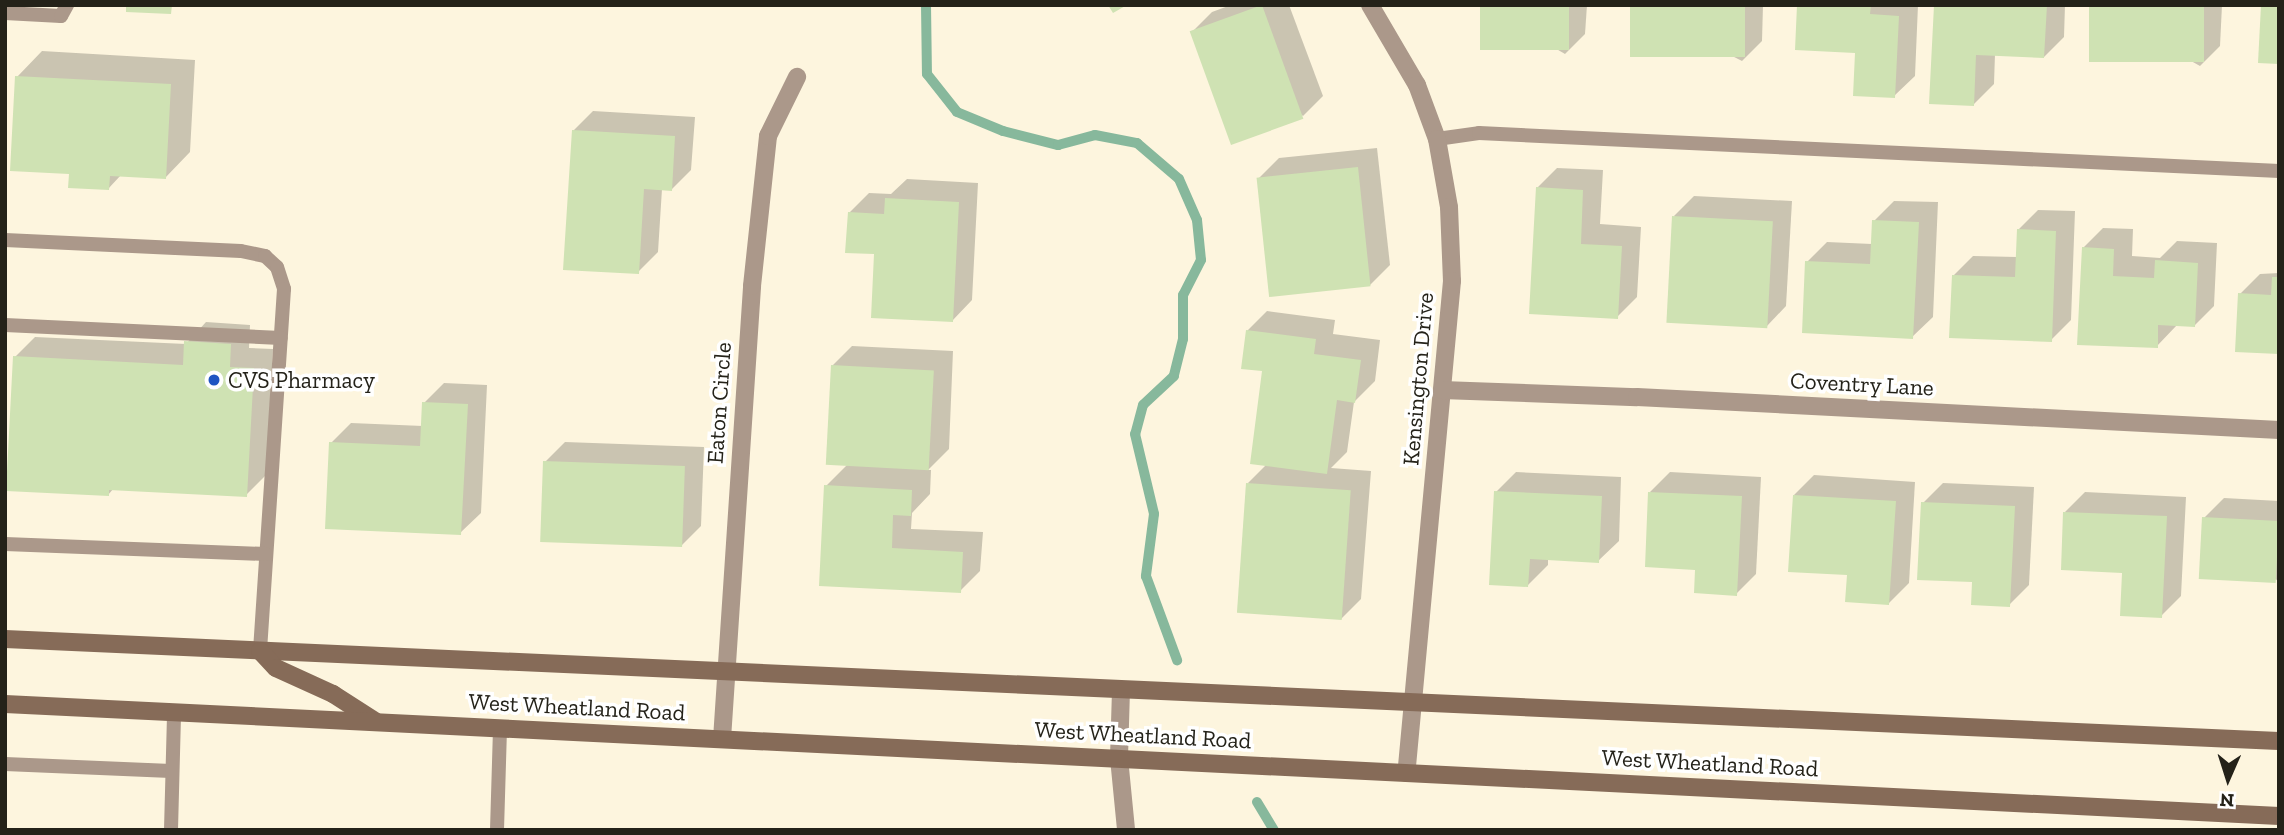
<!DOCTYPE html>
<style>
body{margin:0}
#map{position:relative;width:2284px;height:835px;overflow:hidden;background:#fdf5de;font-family:"Zilla Slab",serif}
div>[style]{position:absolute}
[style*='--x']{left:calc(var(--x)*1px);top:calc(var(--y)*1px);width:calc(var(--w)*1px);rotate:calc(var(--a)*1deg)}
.shadow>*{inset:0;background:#0003}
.stream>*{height:10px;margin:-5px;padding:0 5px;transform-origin:5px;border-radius:5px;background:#87b89c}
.building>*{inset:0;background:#cfe2b3;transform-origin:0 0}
.service>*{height:14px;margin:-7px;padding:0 7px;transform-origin:7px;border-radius:7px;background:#ab988a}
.minor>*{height:18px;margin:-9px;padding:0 9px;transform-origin:9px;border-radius:9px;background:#ab988a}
.secondary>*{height:18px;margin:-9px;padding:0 9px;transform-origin:9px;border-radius:9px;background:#866b58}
.dots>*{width:19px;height:19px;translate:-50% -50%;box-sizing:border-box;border:4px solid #fff;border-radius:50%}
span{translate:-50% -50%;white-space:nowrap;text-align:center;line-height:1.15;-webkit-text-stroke:7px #fff;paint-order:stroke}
.street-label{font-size:23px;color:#242219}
.poi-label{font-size:23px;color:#242219}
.left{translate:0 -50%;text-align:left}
.frame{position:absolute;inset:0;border:7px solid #242219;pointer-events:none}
.north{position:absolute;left:2193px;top:744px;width:70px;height:70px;-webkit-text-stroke:5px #fff;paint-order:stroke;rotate:183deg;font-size:19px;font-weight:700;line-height:28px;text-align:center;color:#242219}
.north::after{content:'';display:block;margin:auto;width:24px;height:32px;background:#242219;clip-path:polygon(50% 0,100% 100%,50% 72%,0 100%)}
</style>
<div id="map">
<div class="shadow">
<div style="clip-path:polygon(1231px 5px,1289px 5px,1323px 96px,1303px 116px,1192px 32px,1212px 12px)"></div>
<div style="clip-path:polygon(1481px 5px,1587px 5px,1585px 34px,1565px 54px)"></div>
<div style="clip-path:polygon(1632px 5px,1763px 5px,1762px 41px,1742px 61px)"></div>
<div style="clip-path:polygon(1799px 5px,1918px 5px,1915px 76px,1894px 96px,1857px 51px)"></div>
<div style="clip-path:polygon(1935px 5px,2065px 5px,2064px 37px,2044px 57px,1995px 54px,1994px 84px,1974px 104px)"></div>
<div style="clip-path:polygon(2091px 5px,2222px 5px,2220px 46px,2200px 66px)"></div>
<div style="clip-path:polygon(42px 51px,195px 60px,190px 152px,165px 178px,121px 175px,108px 189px,71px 173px,17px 77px)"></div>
<div style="clip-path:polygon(593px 111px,695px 117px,691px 170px,671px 190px,662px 189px,658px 252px,638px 272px,573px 131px)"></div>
<div style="clip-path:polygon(1377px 148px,1390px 265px,1370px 285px,1259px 178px,1279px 158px)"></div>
<div style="clip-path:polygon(1557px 168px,1603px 170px,1600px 224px,1641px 227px,1637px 297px,1617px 317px,1537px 188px)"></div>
<div style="clip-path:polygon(907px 179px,978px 183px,972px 300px,952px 321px,849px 213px,869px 193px,891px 194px)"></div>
<div style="clip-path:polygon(1694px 196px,1792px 201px,1786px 306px,1766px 327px,1674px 216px)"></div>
<div style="clip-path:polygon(1894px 201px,1938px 202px,1933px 317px,1912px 337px,1807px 262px,1827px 242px,1872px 244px,1874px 221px)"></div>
<div style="clip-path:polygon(2038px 210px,2075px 211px,2071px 320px,2051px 340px,1953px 276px,1973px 256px,2017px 257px,2018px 230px)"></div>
<div style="clip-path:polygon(2103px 228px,2133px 229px,2132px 256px,2160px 258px,2177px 241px,2217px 243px,2214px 306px,2194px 326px,2177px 325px,2157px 346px,2083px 248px)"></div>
<div style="clip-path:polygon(2279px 273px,2279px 352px,2240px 294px,2260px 274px)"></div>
<div style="clip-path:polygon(1267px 311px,1335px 320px,1333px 334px,1380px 340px,1375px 381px,1354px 402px,1347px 452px,1331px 468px,1371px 471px,1361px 599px,1341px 619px,1248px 483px,1267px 464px,1264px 370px,1247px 331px)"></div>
<div style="clip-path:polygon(206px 322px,250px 325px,249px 348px,273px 349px,266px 475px,246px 495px,114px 488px,108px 495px,15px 357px,35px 337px,186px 344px)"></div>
<div style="clip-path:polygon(852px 346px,953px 351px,949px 449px,928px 470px,931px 470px,930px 494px,912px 513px,911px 529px,983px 532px,980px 571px,960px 591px,821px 584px,826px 486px,847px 465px,832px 366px)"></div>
<div style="clip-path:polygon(444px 383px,487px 385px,481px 513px,460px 533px,331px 443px,351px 423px,423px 426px,424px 403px)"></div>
<div style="clip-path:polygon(565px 442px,704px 447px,701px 526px,681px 546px,545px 462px)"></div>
<div style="clip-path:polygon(1516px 472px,1621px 477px,1619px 541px,1598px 561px,1548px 558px,1548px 565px,1528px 585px,1496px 492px)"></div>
<div style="clip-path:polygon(1670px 472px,1761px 477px,1756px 574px,1736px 594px,1697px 568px,1650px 492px)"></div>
<div style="clip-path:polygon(1814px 475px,1915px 482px,1909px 583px,1889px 603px,1848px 574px,1794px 495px)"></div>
<div style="clip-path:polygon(1943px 483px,2034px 487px,2029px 585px,2009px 605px,1974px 581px,1923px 503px)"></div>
<div style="clip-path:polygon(2085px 492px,2186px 497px,2181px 596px,2161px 616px,2124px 571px,2065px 512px)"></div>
<div style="clip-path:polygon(2224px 498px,2279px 501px,2279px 582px,2204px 518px)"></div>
</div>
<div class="stream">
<div style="--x:926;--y:5;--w:69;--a:89.2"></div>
<div style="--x:927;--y:74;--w:48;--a:51.7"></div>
<div style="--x:957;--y:112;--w:50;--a:22.4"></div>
<div style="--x:1003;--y:131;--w:57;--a:14.3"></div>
<div style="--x:1058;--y:145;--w:38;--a:-15"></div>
<div style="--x:1095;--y:135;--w:43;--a:10.8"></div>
<div style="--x:1137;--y:143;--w:55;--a:40.6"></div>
<div style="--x:1179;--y:179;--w:45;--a:66.3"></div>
<div style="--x:1197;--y:220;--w:40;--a:84.3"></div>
<div style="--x:1201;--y:260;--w:39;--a:117"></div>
<div style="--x:1183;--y:295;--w:44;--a:90"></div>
<div style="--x:1183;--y:339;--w:38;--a:104"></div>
<div style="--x:1174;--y:376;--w:42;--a:136.9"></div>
<div style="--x:1143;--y:405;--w:30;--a:105"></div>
<div style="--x:1135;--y:434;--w:82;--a:76.6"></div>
<div style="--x:1154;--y:514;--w:63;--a:97.4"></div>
<div style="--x:1146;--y:576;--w:90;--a:69.7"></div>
<div style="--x:1257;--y:802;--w:33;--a:59"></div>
</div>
<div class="building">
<div style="clip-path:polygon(126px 5px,172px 5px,171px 14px,126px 12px)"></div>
<div style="clip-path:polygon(1108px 5px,1127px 5px,1113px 13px)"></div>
<div style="left:1262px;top:5px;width:121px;height:77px;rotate:70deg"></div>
<div style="left:1480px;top:5px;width:89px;height:45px"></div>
<div style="left:1630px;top:5px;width:115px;height:52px"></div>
<div style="clip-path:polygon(1797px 5px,1871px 5px,1870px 14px,1899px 16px,1895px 98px,1853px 96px,1855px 53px,1795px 50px)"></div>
<div style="clip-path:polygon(1934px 5px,2047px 5px,2044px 58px,1976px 55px,1974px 106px,1929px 104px)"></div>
<div style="left:2089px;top:5px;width:115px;height:57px"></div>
<div style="clip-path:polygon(2261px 5px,2279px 5px,2279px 64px,2258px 63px)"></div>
<div style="clip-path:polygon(15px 76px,171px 84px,166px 179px,110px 176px,109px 190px,68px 188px,69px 174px,10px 171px)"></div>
<div style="clip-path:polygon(572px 130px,675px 136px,672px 191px,644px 189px,639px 274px,563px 270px)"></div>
<div style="left:1358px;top:167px;width:120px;height:102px;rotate:84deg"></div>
<div style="clip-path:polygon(1536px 187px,1583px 190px,1581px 244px,1622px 246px,1618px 319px,1529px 314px)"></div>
<div style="clip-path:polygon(885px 198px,959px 202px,953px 322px,871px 318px,874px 254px,845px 253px,848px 212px,884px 214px)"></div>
<div style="left:1672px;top:216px;width:101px;height:107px;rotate:3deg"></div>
<div style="clip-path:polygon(1872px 220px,1919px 222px,1913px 339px,1802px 333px,1805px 261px,1870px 264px)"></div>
<div style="clip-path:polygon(2017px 229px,2056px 231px,2052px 342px,1949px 338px,1952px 275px,2015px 277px)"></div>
<div style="clip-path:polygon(2082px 247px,2114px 249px,2113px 276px,2154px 278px,2155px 260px,2198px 263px,2195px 327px,2158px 325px,2158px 348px,2077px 345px)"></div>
<div style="clip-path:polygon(2272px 277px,2279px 277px,2279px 354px,2235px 352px,2238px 293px,2271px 295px)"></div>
<div style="clip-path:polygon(1246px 330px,1316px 339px,1314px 354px,1361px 360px,1355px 403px,1337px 400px,1327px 474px,1250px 464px,1262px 371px,1241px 369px)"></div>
<div style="clip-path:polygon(184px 341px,231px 344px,230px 367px,254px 368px,247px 497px,109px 490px,109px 496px,6px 491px,13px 356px,183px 365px)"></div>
<div style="left:831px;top:365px;width:103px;height:100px;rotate:3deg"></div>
<div style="clip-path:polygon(422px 402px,468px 404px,461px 535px,325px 529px,329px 442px,420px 446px)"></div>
<div style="left:543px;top:461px;width:142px;height:81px;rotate:2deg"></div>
<div style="left:1246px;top:483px;width:105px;height:130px;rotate:4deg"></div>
<div style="clip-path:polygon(824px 485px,912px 490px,911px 516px,893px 515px,892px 548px,963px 552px,961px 593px,819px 586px)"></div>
<div style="clip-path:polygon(1494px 491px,1602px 496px,1599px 563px,1530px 559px,1528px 587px,1489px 585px)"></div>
<div style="clip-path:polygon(1648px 492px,1742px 496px,1737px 596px,1694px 593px,1695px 570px,1645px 567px)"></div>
<div style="clip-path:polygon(1793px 495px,1896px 501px,1889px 605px,1845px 602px,1847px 575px,1788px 572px)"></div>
<div style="clip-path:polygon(1921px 502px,2015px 506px,2010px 607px,1971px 605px,1972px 582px,1917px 580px)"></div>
<div style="clip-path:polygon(2063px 512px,2167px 516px,2162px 618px,2120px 616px,2122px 573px,2061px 570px)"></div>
<div style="left:2202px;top:517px;width:77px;height:62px;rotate:3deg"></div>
</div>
<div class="service">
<div style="--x:5;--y:13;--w:56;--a:3.1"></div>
<div style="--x:61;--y:16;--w:13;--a:-61"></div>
<div style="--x:1437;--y:139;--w:42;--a:-8.1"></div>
<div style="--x:1479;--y:133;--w:801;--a:2.72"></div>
<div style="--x:5;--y:240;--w:236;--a:2.7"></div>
<div style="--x:241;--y:251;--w:25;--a:12"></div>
<div style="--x:265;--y:256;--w:16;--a:43"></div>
<div style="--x:277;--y:267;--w:23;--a:72"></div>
<div style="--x:284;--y:289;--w:363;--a:93.8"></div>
<div style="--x:5;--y:325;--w:276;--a:2.7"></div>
<div style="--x:5;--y:544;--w:261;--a:2.2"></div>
<div style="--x:5;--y:764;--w:166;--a:2.4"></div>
<div style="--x:171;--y:830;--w:118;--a:-88.5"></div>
<div style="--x:497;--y:830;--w:102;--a:-88.3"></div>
</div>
<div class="minor">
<div style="--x:1370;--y:5;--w:93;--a:59.6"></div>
<div style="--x:1417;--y:85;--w:58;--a:69.7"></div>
<div style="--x:1437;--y:139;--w:69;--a:80"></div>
<div style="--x:1449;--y:207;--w:74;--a:87.7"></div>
<div style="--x:1452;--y:281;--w:494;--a:95.3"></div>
<div style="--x:1442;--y:390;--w:195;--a:2.1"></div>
<div style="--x:1637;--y:397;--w:643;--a:2.94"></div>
<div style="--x:1121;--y:690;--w:68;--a:91.7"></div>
<div style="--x:1119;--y:758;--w:72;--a:84.4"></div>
<div style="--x:722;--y:739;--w:454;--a:-86.2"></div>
<div style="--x:752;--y:286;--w:151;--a:-83.9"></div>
<div style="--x:768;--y:136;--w:66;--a:-63.8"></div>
</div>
<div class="secondary">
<div style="--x:5;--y:639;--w:2276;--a:2.57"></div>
<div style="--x:260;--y:651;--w:23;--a:47"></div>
<div style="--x:276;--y:668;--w:63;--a:24.5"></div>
<div style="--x:333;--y:694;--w:50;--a:32.7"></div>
<div style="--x:5;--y:704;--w:2277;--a:2.82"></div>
</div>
<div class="dots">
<div style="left:214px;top:380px;background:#1f55c2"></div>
</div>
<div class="street-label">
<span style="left:1418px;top:379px;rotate:-85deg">Kensington Drive</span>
<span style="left:1862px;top:384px;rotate:3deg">Coventry Lane</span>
<span style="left:719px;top:403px;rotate:-86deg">Eaton Circle</span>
<span style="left:577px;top:707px;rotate:3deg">West Wheatland Road</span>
<span style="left:1143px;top:735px;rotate:3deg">West Wheatland Road</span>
<span style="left:1710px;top:763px;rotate:3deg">West Wheatland Road</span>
</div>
<div class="poi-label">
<span class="left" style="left:228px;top:380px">CVS Pharmacy</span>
</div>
<div class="frame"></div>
<div class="north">N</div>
</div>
